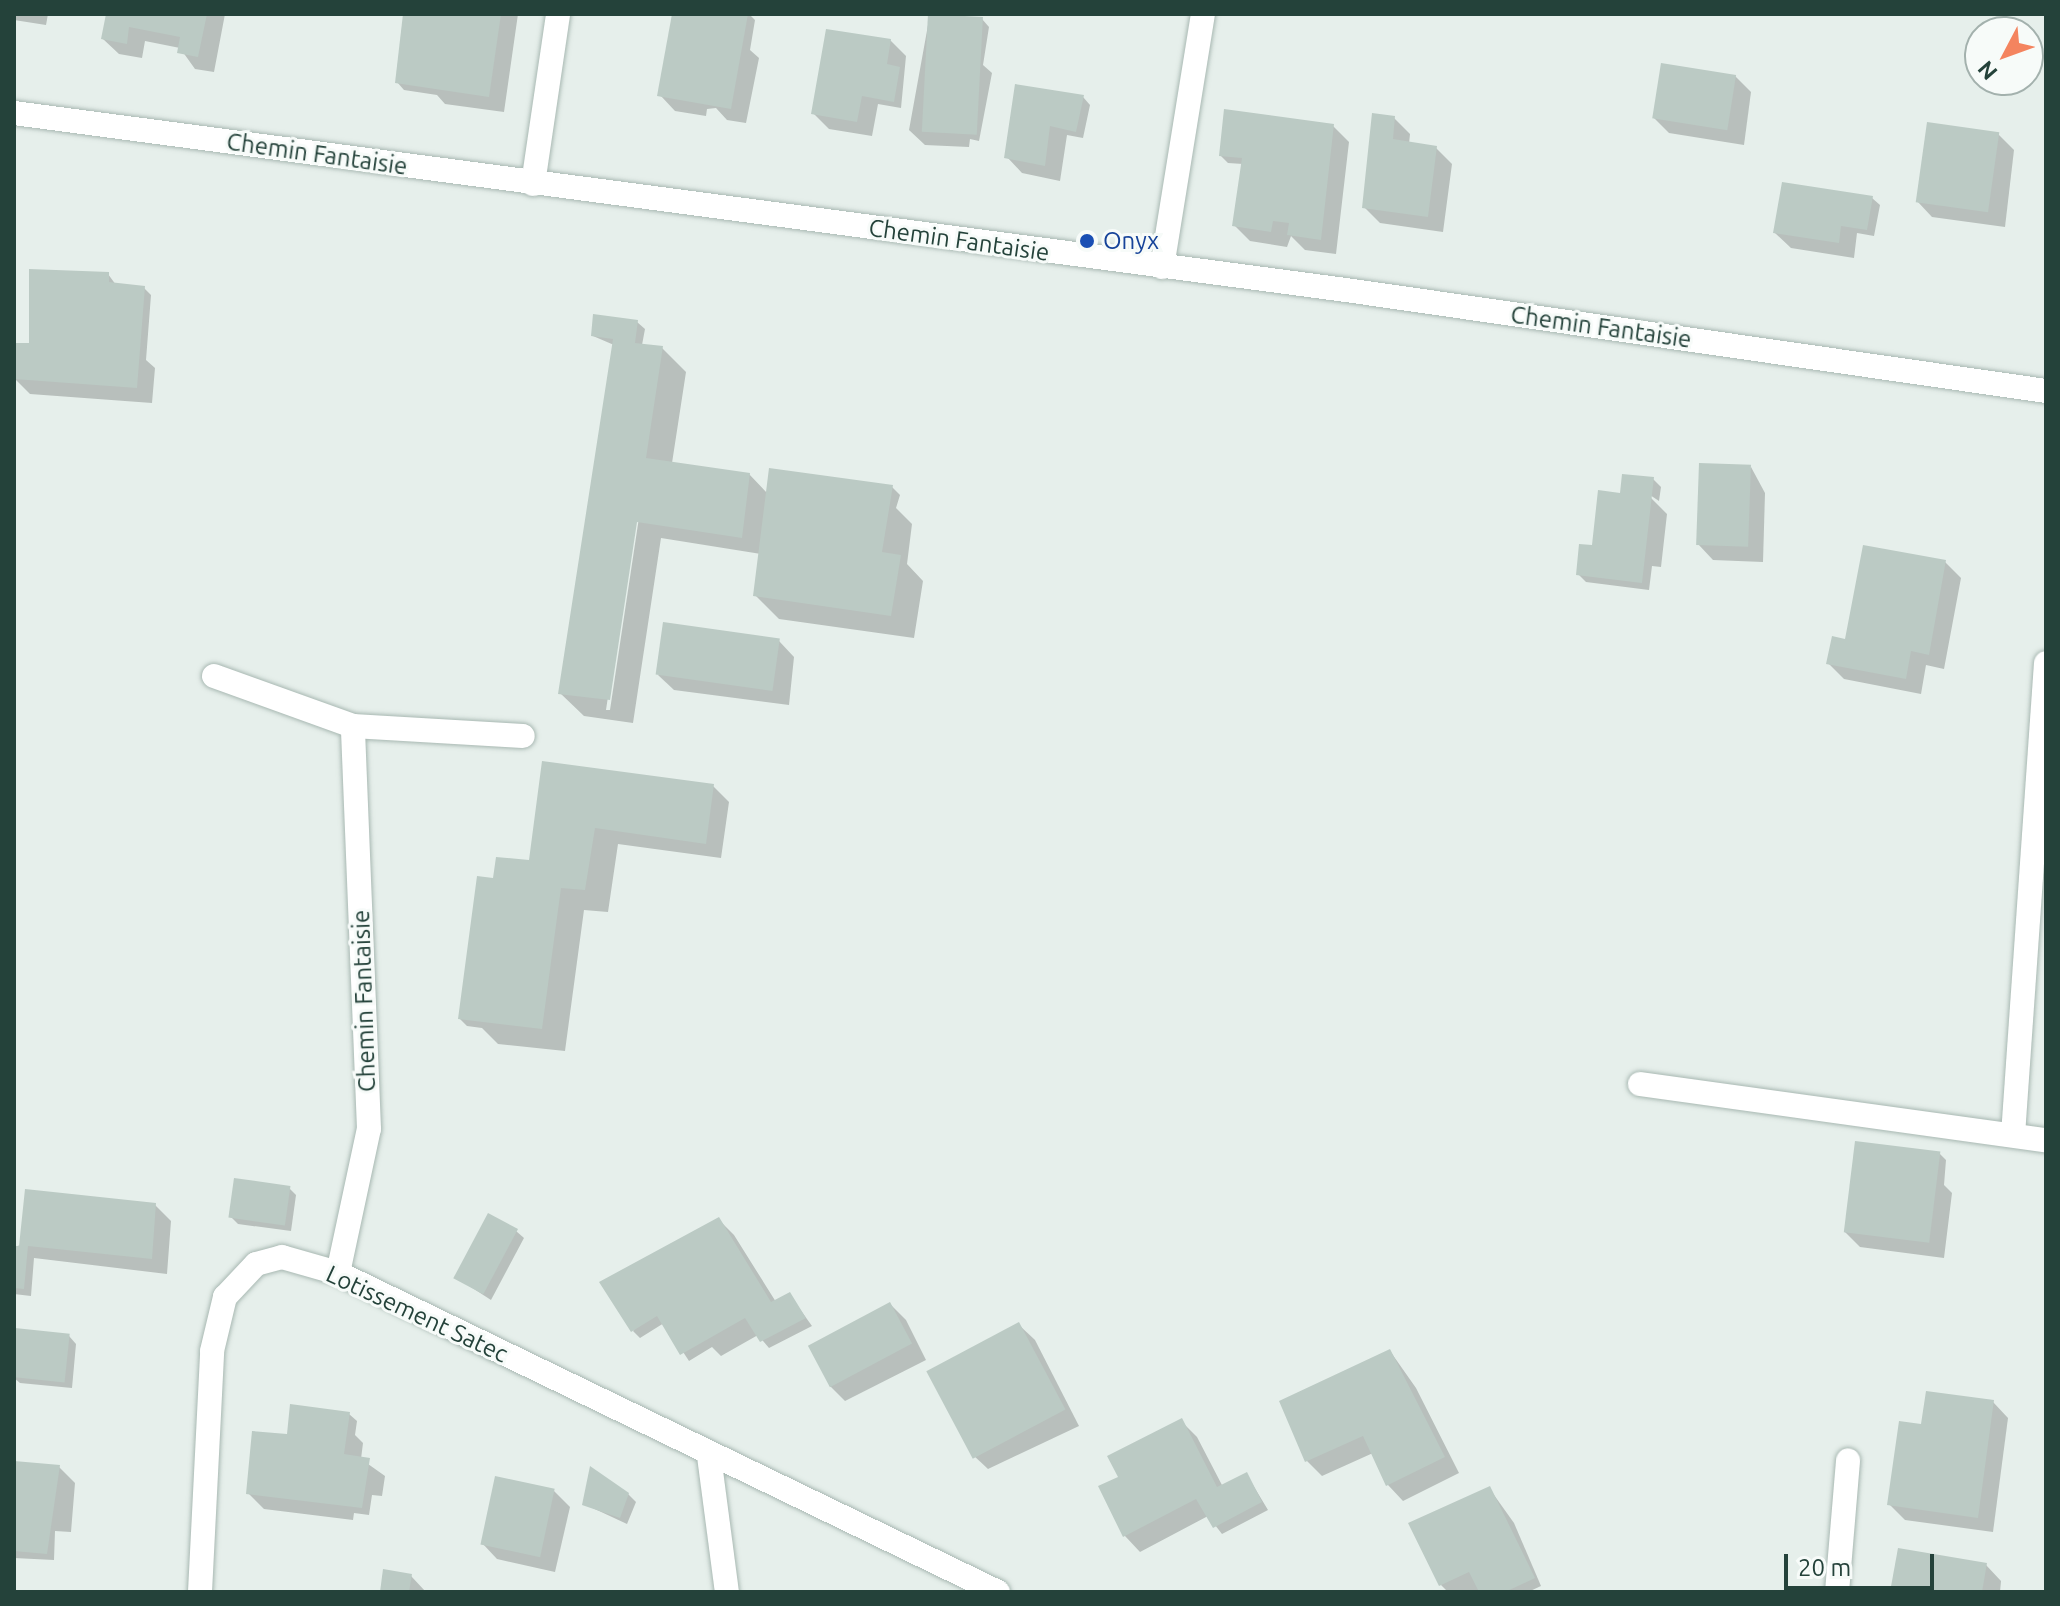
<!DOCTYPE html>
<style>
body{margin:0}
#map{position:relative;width:2060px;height:1606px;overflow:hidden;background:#e6efeb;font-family:Ubuntu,sans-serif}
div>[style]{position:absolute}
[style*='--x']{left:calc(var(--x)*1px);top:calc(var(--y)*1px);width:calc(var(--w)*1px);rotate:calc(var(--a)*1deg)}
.shadow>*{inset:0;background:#0003}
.building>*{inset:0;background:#bbcac4;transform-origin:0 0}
.roads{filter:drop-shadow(0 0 2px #a8b8b2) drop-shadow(0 0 2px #a8b8b2)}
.minor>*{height:24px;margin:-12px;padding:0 12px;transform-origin:12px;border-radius:12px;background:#fff}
.dots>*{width:22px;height:22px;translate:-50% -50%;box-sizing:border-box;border:4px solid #f7fbf9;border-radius:50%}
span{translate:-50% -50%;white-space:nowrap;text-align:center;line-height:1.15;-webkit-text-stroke:6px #f7fbf9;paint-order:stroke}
.street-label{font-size:24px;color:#24423a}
.transit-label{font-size:24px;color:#164399}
.left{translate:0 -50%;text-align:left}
.frame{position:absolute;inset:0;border:16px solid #24423a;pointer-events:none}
.north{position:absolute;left:1964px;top:16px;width:80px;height:80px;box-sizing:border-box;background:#f7fbf9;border:2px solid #a3b1ad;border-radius:50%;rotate:229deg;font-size:22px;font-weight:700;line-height:32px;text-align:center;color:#24423a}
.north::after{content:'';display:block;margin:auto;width:28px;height:36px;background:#f4845f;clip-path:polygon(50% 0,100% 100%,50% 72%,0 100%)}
.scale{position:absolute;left:1784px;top:1554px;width:150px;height:36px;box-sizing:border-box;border:4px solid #24423a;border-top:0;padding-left:10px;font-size:24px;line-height:28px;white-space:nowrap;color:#24423a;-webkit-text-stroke:6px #f7fbf9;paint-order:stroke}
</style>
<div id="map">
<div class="shadow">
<div style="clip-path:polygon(14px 14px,48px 14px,46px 25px,14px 20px)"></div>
<div style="clip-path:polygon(108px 14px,225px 14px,214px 72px,195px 69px,180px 48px,145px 41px,142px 58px,119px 54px,103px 39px)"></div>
<div style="clip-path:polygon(405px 14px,518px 14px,504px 112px,445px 104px,437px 95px,404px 90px,397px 82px)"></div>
<div style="clip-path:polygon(674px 14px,749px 14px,755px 20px,750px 50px,759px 58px,746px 123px,727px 120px,716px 108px,707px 109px,706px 116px,675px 111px,660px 95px)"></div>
<div style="clip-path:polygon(930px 14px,982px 19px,989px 27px,983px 65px,992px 73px,979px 141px,970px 139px,969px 147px,925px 145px,909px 130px)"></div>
<div style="clip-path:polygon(890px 40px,906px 56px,901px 108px,878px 104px,872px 136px,829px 129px,813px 113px)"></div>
<div style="clip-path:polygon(1735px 76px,1751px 92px,1744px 145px,1669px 133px,1654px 118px)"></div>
<div style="clip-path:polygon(1083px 97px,1090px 105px,1083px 138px,1067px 135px,1060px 181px,1022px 173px,1007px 157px)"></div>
<div style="clip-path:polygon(1394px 118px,1410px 134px,1409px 144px,1436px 148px,1452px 164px,1443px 232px,1380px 223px,1364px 207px)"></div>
<div style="clip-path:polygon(1333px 126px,1349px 142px,1336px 254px,1305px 250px,1291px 236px,1287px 247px,1250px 241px,1234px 225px,1243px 164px,1228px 163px,1221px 156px)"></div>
<div style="clip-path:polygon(1998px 134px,2014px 150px,2005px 227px,1932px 217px,1917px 201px)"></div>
<div style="clip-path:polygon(1872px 198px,1880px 205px,1874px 236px,1857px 233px,1854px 258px,1791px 248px,1775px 233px)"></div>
<div style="clip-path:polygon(108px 274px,116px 285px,144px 288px,151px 295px,146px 360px,155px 368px,152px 403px,30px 394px,14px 378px,31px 346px)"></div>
<div style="clip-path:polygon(evenodd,637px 322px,645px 329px,642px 345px,662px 348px,686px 372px,672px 463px,749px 474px,768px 494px,892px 487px,900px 495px,896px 508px,912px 524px,907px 564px,923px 581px,914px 638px,779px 619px,755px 595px,761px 554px,661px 538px,633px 723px,584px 716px,560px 693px,614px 345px,593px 336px,637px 322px,642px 471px,646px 471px,610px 710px,606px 710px,642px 471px)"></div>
<div style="clip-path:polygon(1751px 467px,1765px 493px,1763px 562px,1713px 560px,1698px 544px)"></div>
<div style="clip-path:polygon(1653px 479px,1661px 487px,1659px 501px,1644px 491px,1667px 514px,1661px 567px,1652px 566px,1649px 590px,1586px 582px,1578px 574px,1599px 548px,1622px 495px)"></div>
<div style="clip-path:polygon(1945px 562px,1961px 578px,1944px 669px,1926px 665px,1921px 694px,1844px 679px,1828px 663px,1846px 641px)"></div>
<div style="clip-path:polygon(779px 641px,794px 657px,789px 705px,674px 690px,658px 675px)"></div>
<div style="clip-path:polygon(543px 764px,713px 786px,729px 802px,721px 858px,618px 844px,608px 912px,584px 910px,565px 1051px,498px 1044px,482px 1028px,467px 1026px,460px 1019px,495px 880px,530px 864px)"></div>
<div style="clip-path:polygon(1939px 1153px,1946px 1160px,1944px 1185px,1952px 1193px,1944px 1258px,1860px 1247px,1844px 1231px)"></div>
<div style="clip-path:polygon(289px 1188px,296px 1195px,291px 1231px,238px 1224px,231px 1217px)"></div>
<div style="clip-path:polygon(155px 1205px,171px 1221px,167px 1274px,34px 1258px,31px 1296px,14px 1294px,14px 1247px)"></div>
<div style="clip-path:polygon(718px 1219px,734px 1235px,776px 1302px,789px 1294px,812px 1326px,769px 1348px,758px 1335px,721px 1356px,712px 1347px,689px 1361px,664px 1323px,640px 1338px,633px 1331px)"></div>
<div style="clip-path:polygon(516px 1231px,524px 1238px,491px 1300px,457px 1278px)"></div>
<div style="clip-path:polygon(890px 1304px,906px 1320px,926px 1360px,845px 1401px,829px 1385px)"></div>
<div style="clip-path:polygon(1019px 1325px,1035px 1340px,1079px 1426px,988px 1469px,972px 1454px)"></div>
<div style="clip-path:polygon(17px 1330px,69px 1336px,76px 1344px,72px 1388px,20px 1383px,14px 1378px)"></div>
<div style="clip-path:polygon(1390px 1351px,1416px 1388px,1459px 1473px,1403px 1501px,1388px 1485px,1373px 1453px,1322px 1476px,1306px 1460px)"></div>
<div style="clip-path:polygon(1993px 1402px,2008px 1418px,1993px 1532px,1905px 1520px,1889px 1504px,1920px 1426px)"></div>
<div style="clip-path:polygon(349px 1414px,357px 1421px,355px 1435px,363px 1443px,361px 1459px,385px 1476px,382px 1496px,372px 1495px,369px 1515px,354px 1513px,353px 1520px,264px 1509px,248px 1493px)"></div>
<div style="clip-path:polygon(1181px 1421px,1197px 1437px,1223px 1487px,1247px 1475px,1268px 1510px,1222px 1534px,1208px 1516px,1140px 1552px,1125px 1536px,1120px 1478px)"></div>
<div style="clip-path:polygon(14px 1463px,59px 1467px,75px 1483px,71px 1532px,55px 1531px,54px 1560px,14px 1558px)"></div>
<div style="clip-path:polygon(1489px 1488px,1514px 1523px,1541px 1586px,1528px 1592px,1448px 1592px,1441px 1585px)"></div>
<div style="clip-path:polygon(554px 1491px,570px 1507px,555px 1572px,497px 1559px,482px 1543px)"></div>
<div style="clip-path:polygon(628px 1494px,636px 1502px,627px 1524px,584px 1504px)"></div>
<div style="clip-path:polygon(1986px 1565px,2001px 1581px,2000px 1592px,1892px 1592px)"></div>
<div style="clip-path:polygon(411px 1576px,426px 1592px,382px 1592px)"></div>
</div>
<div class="building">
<div style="clip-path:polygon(106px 14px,207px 14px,198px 57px,177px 53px,180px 37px,129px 27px,127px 44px,101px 39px)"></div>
<div style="clip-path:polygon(403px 14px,501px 14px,489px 97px,395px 83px)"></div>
<div style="clip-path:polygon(672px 14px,748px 14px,731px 109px,657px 96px)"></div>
<div style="left:928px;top:14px;width:55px;height:118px;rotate:3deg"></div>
<div style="clip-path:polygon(826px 29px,891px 39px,887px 64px,900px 67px,894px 102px,862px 96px,857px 122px,811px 114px)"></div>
<div style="left:1661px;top:63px;width:76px;height:56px;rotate:9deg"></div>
<div style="clip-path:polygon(1015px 84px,1084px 95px,1076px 132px,1050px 126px,1045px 166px,1004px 158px)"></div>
<div style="clip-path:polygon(1224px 109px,1334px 124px,1321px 240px,1287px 235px,1289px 223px,1273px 221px,1271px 232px,1232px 226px,1242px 158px,1219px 156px)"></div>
<div style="clip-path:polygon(1372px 113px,1395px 116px,1393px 139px,1437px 146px,1428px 217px,1362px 208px)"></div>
<div style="left:1927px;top:122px;width:73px;height:81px;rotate:8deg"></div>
<div style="clip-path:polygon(1782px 182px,1873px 196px,1867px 230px,1841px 226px,1839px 243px,1773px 233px)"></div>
<div style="clip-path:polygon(29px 269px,109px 272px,109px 282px,145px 286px,137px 388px,14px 379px,14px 343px,29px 343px)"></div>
<div style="clip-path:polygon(593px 314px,638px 320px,635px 343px,663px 346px,646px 458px,750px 473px,742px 538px,637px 522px,610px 700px,558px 694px,613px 339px,591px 336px)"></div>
<div style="left:1699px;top:463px;width:52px;height:82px;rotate:2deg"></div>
<div style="clip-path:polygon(769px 468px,893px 485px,882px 552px,901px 555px,891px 616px,753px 596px)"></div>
<div style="clip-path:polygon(1622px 474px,1654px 477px,1642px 583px,1576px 575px,1579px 544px,1592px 545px,1598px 490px,1620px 493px)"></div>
<div style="clip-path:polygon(1863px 545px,1946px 560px,1929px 655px,1911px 651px,1906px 679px,1826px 664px,1832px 636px,1845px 639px)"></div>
<div style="left:663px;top:622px;width:118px;height:53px;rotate:8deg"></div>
<div style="clip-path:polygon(542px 761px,714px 784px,706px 844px,595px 828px,585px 890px,561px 888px,542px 1029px,458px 1019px,477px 876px,493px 878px,496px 857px,529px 860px)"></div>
<div style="left:1855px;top:1141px;width:86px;height:92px;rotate:7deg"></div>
<div style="left:234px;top:1178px;width:57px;height:40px;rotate:8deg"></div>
<div style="clip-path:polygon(25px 1189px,156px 1203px,152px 1259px,28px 1246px,24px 1289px,14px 1288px,14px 1246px,19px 1246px)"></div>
<div style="left:488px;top:1213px;width:34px;height:74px;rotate:28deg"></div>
<div style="clip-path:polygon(719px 1217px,771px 1302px,790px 1292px,806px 1318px,760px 1342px,745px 1318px,680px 1355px,657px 1316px,631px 1332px,599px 1282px)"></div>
<div style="left:890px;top:1302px;width:47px;height:93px;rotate:62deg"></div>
<div style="left:1019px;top:1322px;width:99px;height:105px;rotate:62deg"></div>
<div style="left:15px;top:1328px;width:55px;height:49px;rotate:6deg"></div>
<div style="clip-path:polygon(1390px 1349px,1445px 1457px,1386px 1486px,1363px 1436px,1305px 1462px,1279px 1401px)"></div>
<div style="clip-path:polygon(1926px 1391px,1994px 1400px,1978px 1518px,1887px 1505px,1899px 1421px,1921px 1424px)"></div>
<div style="clip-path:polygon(290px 1404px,350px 1412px,344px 1454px,370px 1458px,362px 1508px,246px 1494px,252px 1431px,287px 1434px)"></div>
<div style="clip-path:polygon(1182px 1418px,1217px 1487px,1247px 1472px,1262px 1502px,1213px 1528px,1196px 1499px,1123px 1537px,1098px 1486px,1118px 1477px,1107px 1456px)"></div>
<div style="clip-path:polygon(14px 1461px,60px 1465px,47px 1554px,14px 1551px)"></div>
<div style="clip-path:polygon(590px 1466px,629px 1493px,620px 1518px,582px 1505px)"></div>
<div style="left:495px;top:1476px;width:61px;height:70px;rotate:12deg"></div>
<div style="clip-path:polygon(1490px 1486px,1535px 1578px,1505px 1592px,1479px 1592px,1469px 1572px,1439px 1586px,1408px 1523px)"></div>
<div style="clip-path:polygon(1898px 1548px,1987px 1563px,1982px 1592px,1890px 1592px)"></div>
<div style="clip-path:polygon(383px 1569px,412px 1574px,409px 1592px,380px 1592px)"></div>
</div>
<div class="roads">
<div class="minor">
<div style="--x:14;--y:113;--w:1344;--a:7.57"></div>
<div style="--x:1346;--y:290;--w:707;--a:8.21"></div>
<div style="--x:533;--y:184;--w:172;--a:-81.6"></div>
<div style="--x:1162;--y:267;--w:256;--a:-80.8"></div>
<div style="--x:214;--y:676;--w:148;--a:19.8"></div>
<div style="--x:353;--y:726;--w:170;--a:3.4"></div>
<div style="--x:1640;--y:1084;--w:410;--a:7.9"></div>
<div style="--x:2013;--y:1135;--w:473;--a:-86"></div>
<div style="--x:338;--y:1273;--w:147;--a:-77.9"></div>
<div style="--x:369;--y:1129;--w:403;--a:-92.3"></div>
<div style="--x:709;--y:1456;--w:137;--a:82.5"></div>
<div style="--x:200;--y:1592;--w:241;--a:-87.1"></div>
<div style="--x:212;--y:1351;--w:56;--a:-76.5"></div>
<div style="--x:225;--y:1297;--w:45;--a:-46.8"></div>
<div style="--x:256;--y:1264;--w:27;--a:-15"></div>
<div style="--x:282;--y:1257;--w:58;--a:15.9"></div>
<div style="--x:338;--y:1273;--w:733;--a:25.8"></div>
<div style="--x:1837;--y:1592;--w:132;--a:-85.2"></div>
</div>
</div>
<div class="dots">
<div style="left:1087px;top:241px;background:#1a4fb4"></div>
</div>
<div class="street-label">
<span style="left:317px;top:154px;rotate:8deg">Chemin Fantaisie</span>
<span style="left:959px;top:240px;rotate:8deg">Chemin Fantaisie</span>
<span style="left:1601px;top:327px;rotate:8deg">Chemin Fantaisie</span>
<span style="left:364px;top:1001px;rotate:-92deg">Chemin Fantaisie</span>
<span style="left:417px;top:1314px;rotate:25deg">Lotissement Satec</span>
</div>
<div class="transit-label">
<span class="left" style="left:1103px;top:241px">Onyx</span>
</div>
<div class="frame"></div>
<div class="north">N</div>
<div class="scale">20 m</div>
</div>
